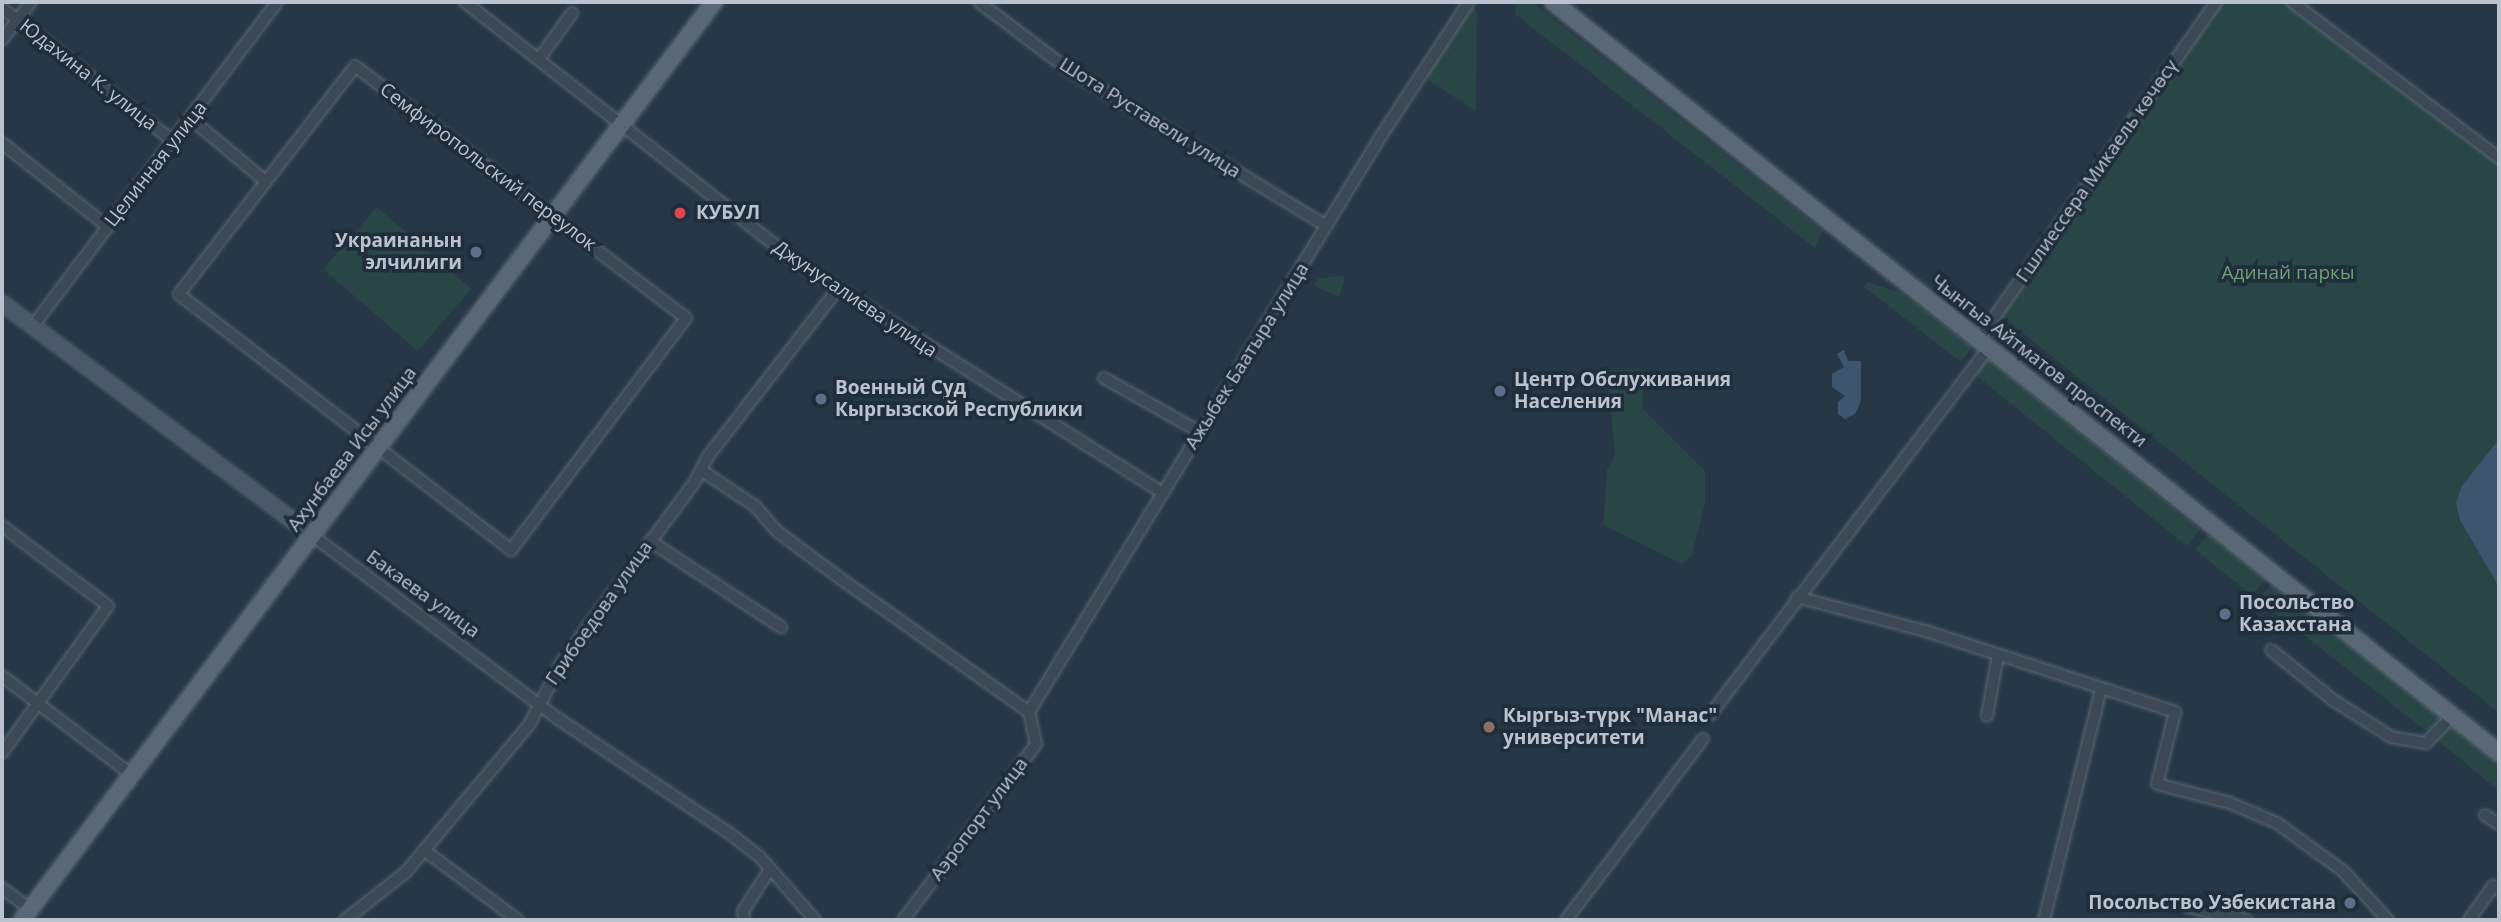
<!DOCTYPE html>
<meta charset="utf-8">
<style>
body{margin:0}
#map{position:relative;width:2501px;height:922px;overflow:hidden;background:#273745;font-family:"Open Sans",sans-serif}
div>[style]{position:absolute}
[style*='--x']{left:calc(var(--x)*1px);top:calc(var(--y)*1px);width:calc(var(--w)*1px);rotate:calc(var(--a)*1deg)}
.green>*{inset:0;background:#294546;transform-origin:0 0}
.water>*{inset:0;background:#3d566e}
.roads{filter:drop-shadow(0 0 2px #5a6671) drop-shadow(0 0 2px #5a6671)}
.minor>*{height:10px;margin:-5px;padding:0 5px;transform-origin:5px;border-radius:5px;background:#3c4854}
.secondary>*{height:14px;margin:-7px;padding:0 7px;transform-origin:7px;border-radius:7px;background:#4a5867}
.primary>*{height:16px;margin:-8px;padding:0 8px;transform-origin:8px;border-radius:8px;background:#5a6774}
.dots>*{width:19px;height:19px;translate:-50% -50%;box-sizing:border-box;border:4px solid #202d3a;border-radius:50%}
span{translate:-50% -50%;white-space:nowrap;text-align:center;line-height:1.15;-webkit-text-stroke:7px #202d3a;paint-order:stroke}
.street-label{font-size:19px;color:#bac3cd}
.poi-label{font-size:19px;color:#bac3cd;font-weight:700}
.left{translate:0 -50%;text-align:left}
.right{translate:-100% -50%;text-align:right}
.park-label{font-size:19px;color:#709f76}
.frame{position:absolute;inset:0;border:4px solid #bac3cd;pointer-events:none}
</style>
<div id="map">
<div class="green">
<div style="clip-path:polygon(1516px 2px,1532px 2px,1823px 231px,1815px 248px,1515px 14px)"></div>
<div style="clip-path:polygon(2219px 2px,2287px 2px,2499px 163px,2499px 713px,2000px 315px)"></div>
<div style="clip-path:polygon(1471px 7px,1477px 11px,1476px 111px,1425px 78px)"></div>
<div style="left:377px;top:207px;width:125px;height:82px;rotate:41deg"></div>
<div style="clip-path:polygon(1339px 276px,1345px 278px,1339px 297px,1314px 286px,1317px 279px)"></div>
<div style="clip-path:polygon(1867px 282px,1902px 293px,1972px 347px,1961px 362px,1864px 287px)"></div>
<div style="left:1988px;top:358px;width:273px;height:21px;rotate:39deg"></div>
<div style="clip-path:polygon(1607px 370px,1645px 370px,1642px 408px,1705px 471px,1705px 503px,1692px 555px,1682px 564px,1603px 525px,1607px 469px,1615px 456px)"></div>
<div style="left:2210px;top:532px;width:73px;height:23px;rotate:39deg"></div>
<div style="left:2273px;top:582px;width:218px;height:23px;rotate:38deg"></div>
<div style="clip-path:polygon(2453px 722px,2499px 759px,2499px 791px,2437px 740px)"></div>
</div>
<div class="water">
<div style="clip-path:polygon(1844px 350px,1848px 361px,1861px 361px,1861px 401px,1855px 414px,1845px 419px,1838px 414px,1838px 402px,1845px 396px,1832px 387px,1832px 374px,1844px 367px,1837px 354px)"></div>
<div style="clip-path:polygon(2499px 439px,2499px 587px,2460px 520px,2456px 502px,2462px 486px)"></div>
</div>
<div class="roads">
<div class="minor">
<div style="--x:465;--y:2;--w:421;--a:38.1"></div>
<div style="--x:796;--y:262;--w:434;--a:32.2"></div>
<div style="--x:979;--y:2;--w:113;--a:37.1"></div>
<div style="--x:1069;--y:70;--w:301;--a:31.2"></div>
<div style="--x:2292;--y:2;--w:259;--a:37"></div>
<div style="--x:2;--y:8;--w:218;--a:37.9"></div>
<div style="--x:2;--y:40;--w:48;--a:-52.7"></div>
<div style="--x:539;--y:59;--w:57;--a:-54.3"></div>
<div style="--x:355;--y:66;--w:416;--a:37.3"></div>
<div style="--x:686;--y:318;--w:291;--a:127"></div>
<div style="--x:511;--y:550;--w:419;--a:-142.4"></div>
<div style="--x:179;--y:294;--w:288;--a:-52.3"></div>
<div style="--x:191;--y:119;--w:95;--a:39.9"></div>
<div style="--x:2;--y:143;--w:135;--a:38.4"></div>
<div style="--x:33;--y:326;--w:406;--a:-53"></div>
<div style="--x:1978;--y:340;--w:413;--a:-54.8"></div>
<div style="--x:1104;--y:378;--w:110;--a:29.4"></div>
<div style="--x:701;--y:470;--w:65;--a:33.7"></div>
<div style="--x:755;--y:506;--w:35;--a:49"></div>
<div style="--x:778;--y:532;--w:82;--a:36.6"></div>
<div style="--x:844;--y:581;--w:227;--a:35.3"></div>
<div style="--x:2;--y:526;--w:133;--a:37"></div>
<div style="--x:108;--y:606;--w:181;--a:125.8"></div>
<div style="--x:313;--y:536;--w:304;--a:36.7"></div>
<div style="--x:557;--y:718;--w:212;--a:33.8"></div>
<div style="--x:733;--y:836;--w:34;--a:38"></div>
<div style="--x:760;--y:857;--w:84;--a:48.9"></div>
<div style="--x:650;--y:541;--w:157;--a:33.3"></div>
<div style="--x:1797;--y:597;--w:137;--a:14.9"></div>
<div style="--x:1929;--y:632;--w:259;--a:18"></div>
<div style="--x:2175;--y:712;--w:74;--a:104"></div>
<div style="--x:2157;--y:784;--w:75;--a:14.6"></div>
<div style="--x:2230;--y:803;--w:51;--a:23.1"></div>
<div style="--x:2277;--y:823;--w:82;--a:36"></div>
<div style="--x:2343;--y:871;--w:67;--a:47.4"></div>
<div style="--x:2271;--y:650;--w:80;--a:38.9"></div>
<div style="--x:2333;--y:700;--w:69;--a:32.5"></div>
<div style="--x:2391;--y:737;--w:36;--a:10"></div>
<div style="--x:2426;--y:743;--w:37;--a:-46"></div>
<div style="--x:2;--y:676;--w:163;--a:37.3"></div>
<div style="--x:1029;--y:712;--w:675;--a:-58.57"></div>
<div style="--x:1381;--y:136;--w:160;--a:-56.7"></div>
<div style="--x:1710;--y:715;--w:462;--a:-52.8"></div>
<div style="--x:1987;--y:716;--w:62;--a:-79.8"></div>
<div style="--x:2485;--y:815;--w:17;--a:33"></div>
<div style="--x:424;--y:850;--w:117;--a:36.7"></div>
<div style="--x:2;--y:888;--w:35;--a:37"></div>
<div style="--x:2188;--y:907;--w:60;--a:12.4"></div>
<div style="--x:345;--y:920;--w:78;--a:-38.2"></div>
<div style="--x:406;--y:872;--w:192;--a:-50.1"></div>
<div style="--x:529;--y:725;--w:71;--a:-62.4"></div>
<div style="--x:562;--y:662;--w:222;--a:-53.6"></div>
<div style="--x:694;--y:483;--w:32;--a:-62"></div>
<div style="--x:709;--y:455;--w:209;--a:-52.2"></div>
<div style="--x:744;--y:920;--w:9;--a:-96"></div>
<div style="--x:743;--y:911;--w:50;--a:-57.3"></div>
<div style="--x:903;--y:920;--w:221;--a:-52.9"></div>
<div style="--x:1036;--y:744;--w:33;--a:-102"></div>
<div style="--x:1566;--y:920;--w:227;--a:-52.9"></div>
<div style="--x:2044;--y:920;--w:238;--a:-76.1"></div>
<div style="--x:2469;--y:920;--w:42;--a:-54.8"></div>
<div style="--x:2493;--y:886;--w:7;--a:34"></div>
</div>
<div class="secondary">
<div style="--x:2;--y:303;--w:389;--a:36.8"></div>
</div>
<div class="primary">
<div style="--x:1553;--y:2;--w:1208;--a:38.44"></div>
<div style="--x:22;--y:920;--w:1150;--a:-52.99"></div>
</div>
</div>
<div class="dots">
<div style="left:680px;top:213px;background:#e0444e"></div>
<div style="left:476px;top:252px;background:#5c6f8a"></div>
<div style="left:1500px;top:391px;background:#5c6f8a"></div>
<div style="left:821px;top:399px;background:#5c6f8a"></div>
<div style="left:2225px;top:614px;background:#5c6f8a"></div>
<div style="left:1489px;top:727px;background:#8d6e63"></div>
<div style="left:2350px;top:903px;background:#5c6f8a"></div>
</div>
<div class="street-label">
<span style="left:88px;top:75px;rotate:38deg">Юдахина К. улица</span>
<span style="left:1150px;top:118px;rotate:32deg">Шота Руставели улица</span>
<span style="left:156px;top:164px;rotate:-52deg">Целинная улица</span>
<span style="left:488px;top:167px;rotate:37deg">Семфиропольский переулок</span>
<span style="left:2097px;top:171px;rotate:-55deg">Гшлиессера Микаель көчөсү</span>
<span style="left:855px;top:299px;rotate:34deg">Джунусалиева улица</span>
<span style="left:1247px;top:356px;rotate:-58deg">Ажыбек Баатыра улица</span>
<span style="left:2039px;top:361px;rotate:38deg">Чынгыз Айтматов проспекти</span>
<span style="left:352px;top:449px;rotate:-53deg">Ахунбаева Исы улица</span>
<span style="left:423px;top:594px;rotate:36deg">Бакаева улица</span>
<span style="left:599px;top:613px;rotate:-55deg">Грибоедова улица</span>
<span style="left:979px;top:819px;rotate:-53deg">Аэропорт улица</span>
</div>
<div class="poi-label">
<span class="left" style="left:696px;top:213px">КУБУЛ</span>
<span class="right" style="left:462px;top:252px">Украинанын<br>элчилиги</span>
<span class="left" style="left:1514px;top:391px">Центр Обслуживания<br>Населения</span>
<span class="left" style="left:835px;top:399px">Военный Суд<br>Кыргызской Республики</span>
<span class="left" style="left:2239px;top:614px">Посольство<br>Казахстана</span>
<span class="left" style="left:1503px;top:727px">Кыргыз-түрк "Манас"<br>университети</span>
<span class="right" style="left:2336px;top:903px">Посольство Узбекистана</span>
</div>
<div class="park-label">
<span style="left:2288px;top:273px">Адинай паркы</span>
</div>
<div class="frame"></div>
</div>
